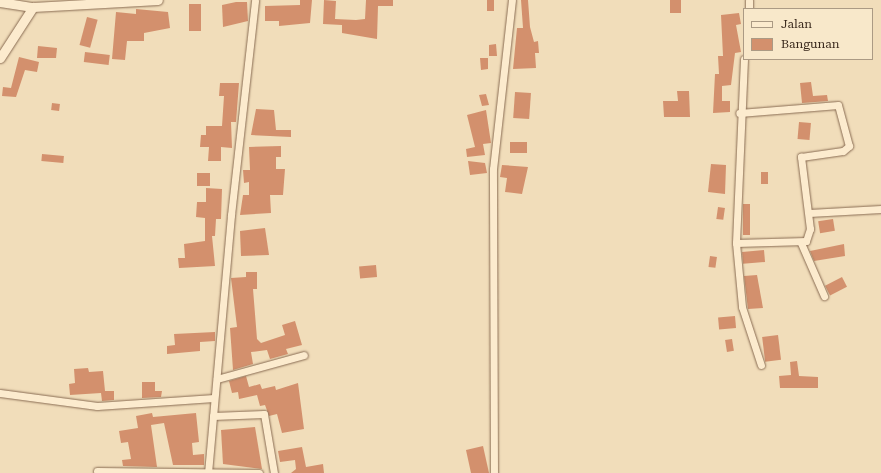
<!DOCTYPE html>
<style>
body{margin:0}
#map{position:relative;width:881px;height:473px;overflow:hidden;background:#f1ddba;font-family:"Roboto Serif",serif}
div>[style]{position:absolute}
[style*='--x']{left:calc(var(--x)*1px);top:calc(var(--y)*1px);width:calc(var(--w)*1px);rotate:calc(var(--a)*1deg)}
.building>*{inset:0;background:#d3906d;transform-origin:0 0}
.roads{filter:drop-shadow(0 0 1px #896c53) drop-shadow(0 0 1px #896c53)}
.minor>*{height:7px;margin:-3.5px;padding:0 3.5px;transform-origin:3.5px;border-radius:3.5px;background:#fcebce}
.tertiary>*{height:9px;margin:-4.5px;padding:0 4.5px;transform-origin:4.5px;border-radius:4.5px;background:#fcebce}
span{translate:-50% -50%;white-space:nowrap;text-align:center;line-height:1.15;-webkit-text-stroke:3px #f8e8ca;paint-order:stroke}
.legend{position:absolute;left:743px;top:8px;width:130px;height:52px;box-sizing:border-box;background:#f8e8ca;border:1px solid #ab9a84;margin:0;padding:5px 7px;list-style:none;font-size:12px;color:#37261a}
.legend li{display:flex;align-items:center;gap:8px;height:20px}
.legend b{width:20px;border:1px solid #ab9a84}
</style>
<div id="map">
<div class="building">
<div style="clip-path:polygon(300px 0,312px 0,310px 23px,279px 26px,279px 21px,265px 21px,265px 6px,300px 5px)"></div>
<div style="clip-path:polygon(324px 0,336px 1px,335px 19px,356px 20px,365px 19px,366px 0,393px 0,393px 6px,378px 6px,377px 39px,342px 33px,342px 25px,323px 24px)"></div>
<div style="left:487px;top:0;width:7px;height:11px"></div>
<div style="clip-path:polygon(521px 0,528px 0,530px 27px,534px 42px,538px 41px,539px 53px,535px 53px,536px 68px,513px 69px,517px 28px,523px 28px)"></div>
<div style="left:670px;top:0;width:11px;height:13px"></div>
<div style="clip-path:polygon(236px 2px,247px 2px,248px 21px,223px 27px,222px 5px)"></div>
<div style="left:189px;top:4px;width:12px;height:27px"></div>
<div style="clip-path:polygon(136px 9px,168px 12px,170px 28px,144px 33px,144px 41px,127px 41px,125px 60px,112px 59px,116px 12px,136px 14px)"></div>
<div style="clip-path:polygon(739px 13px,741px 24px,736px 25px,741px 52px,735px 53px,731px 85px,722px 86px,722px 101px,730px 101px,730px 112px,713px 113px,715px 74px,719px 74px,718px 56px,723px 56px,721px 15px)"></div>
<div style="left:87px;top:17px;width:11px;height:29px;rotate:15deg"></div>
<div style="clip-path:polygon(496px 44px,497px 56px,489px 56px,489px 45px)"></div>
<div style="clip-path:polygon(38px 46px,57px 48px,56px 58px,37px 58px)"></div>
<div style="left:85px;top:52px;width:25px;height:10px;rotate:7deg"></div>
<div style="clip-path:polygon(19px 57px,39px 62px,37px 72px,25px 70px,16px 97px,2px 96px,3px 87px,11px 88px)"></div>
<div style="clip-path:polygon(480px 58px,488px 58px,488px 69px,481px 70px)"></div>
<div style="clip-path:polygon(811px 82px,813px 96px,827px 95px,828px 101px,802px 103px,800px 83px)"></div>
<div style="clip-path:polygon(220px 83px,239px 83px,236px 122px,231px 122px,232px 148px,221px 147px,221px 161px,208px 161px,209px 147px,200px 147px,201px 135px,206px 135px,206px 126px,222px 126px,224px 96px,219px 96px)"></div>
<div style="clip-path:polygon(677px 91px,689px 91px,690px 117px,664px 117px,663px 101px,678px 101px)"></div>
<div style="left:515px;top:92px;width:16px;height:26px;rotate:4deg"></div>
<div style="clip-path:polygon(486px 94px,489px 105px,482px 106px,479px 95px)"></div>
<div style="left:52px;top:103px;width:8px;height:7px;rotate:7deg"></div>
<div style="clip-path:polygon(256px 109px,274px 110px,276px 130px,291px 130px,291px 137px,251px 135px)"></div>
<div style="clip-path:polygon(486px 110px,491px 143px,483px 144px,485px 155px,467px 157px,466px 149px,475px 147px,467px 115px)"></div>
<div style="left:799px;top:122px;width:12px;height:17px;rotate:5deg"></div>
<div style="left:510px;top:142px;width:17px;height:11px"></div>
<div style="clip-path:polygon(281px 146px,281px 157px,276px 157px,276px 169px,285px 169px,283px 195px,270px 195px,271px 213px,240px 215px,243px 195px,249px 195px,249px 182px,244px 183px,243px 170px,250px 170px,249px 147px)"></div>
<div style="left:42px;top:154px;width:22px;height:7px;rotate:5deg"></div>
<div style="clip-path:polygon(468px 161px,485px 163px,487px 173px,470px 175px)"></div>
<div style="clip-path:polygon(711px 164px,726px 165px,725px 194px,708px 192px)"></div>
<div style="clip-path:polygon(502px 165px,528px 167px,522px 194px,505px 192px,507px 178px,500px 177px)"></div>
<div style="left:761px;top:172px;width:7px;height:12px"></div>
<div style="left:197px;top:173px;width:13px;height:13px"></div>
<div style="clip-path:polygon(206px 188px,222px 189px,221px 219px,216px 219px,215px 236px,212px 236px,215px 266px,179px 268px,178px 258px,185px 258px,184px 244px,205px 241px,205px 218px,196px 217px,197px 202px,206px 202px)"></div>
<div style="left:743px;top:204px;width:7px;height:31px"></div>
<div style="left:718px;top:207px;width:7px;height:12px;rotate:8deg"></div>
<div style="left:833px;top:219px;width:12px;height:15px;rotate:81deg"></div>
<div style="clip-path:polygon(265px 228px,269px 255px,241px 256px,240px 231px)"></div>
<div style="clip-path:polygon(844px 244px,845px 256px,814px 261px,810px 251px)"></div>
<div style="left:764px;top:250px;width:12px;height:22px;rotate:85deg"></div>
<div style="left:710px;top:256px;width:7px;height:11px;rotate:8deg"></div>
<div style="left:376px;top:265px;width:12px;height:17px;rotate:85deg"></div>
<div style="clip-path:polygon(246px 272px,257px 272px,257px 289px,253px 289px,257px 339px,261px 343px,285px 335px,282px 325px,295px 321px,302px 345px,286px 349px,288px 354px,270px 359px,267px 350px,251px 352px,253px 364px,233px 370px,230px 328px,237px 327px,231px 278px,246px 277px)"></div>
<div style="clip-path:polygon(757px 275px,763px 308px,748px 309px,744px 276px)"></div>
<div style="left:842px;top:277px;width:11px;height:19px;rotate:63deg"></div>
<div style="left:735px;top:316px;width:12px;height:17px;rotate:85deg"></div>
<div style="clip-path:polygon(215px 332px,215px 341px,200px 342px,200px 351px,167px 354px,167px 346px,175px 345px,174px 334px)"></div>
<div style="left:778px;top:335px;width:25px;height:16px;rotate:83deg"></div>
<div style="left:732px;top:339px;width:12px;height:7px;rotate:81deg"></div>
<div style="clip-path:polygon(797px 361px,799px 376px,818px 377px,818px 388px,780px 388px,779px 376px,791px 375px,790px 362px)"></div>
<div style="clip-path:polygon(88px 368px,89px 372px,103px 371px,105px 391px,114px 391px,114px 400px,102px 401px,101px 393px,70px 395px,69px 384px,75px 383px,74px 369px)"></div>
<div style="clip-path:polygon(246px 376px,249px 387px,260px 384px,262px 389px,275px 386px,276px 390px,298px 383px,304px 429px,282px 433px,277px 414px,269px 416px,265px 405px,260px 406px,257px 395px,239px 399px,238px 392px,232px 393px,229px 381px)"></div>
<div style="clip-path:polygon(142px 382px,155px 382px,155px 391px,162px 391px,161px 397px,142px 398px)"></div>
<div style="clip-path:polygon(152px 413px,153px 417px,196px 413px,199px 442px,192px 443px,193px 455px,204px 454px,204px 465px,173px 465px,164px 423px,151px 425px,157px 467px,123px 466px,122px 460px,131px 459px,128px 442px,121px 443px,119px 431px,138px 428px,136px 416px)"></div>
<div style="clip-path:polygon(255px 427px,262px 469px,223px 464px,221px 430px)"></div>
<div style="clip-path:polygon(483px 446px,489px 473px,471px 473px,466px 450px)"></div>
<div style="clip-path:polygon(302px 447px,306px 467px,323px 464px,324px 473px,291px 473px,296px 469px,295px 460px,280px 462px,278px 451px)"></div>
</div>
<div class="roads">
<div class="minor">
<div style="--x:749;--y:9;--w:9;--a:-90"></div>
<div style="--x:744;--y:59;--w:184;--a:92.5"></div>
<div style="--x:736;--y:243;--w:64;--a:84.6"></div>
<div style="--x:742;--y:307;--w:61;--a:71.9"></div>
<div style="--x:809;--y:213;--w:72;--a:-3.2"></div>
<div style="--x:736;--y:243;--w:70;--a:-1.6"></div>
<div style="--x:806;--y:241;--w:13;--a:-72"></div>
<div style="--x:810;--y:229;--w:73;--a:-97.1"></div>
<div style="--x:801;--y:157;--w:42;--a:-8.1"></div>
<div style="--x:843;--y:151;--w:8;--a:-40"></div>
<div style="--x:849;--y:146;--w:42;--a:-105"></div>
<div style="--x:838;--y:105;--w:99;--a:175.4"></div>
<div style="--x:801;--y:243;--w:58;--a:66.5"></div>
<div style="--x:217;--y:379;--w:90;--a:-15.4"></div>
<div style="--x:0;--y:393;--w:98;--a:7.6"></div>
<div style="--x:97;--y:406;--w:117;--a:-3.9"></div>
<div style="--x:213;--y:416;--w:51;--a:-2.2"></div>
<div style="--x:264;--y:414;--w:60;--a:80.4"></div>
<div style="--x:97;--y:471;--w:162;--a:0.7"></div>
<div style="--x:208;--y:473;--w:259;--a:-84.9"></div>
<div style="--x:231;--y:215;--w:216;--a:-83.6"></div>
<div style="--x:494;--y:473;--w:304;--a:-90.2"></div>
<div style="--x:493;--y:169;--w:170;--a:-83.6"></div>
</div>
<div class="tertiary">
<div style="--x:0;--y:2;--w:33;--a:9"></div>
<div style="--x:33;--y:7;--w:125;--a:-3.2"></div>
<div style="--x:0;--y:58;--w:61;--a:-57.1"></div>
</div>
</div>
<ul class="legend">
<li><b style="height:5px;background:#fcebce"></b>Jalan</li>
<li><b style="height:11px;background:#d3906d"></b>Bangunan</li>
</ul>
</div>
